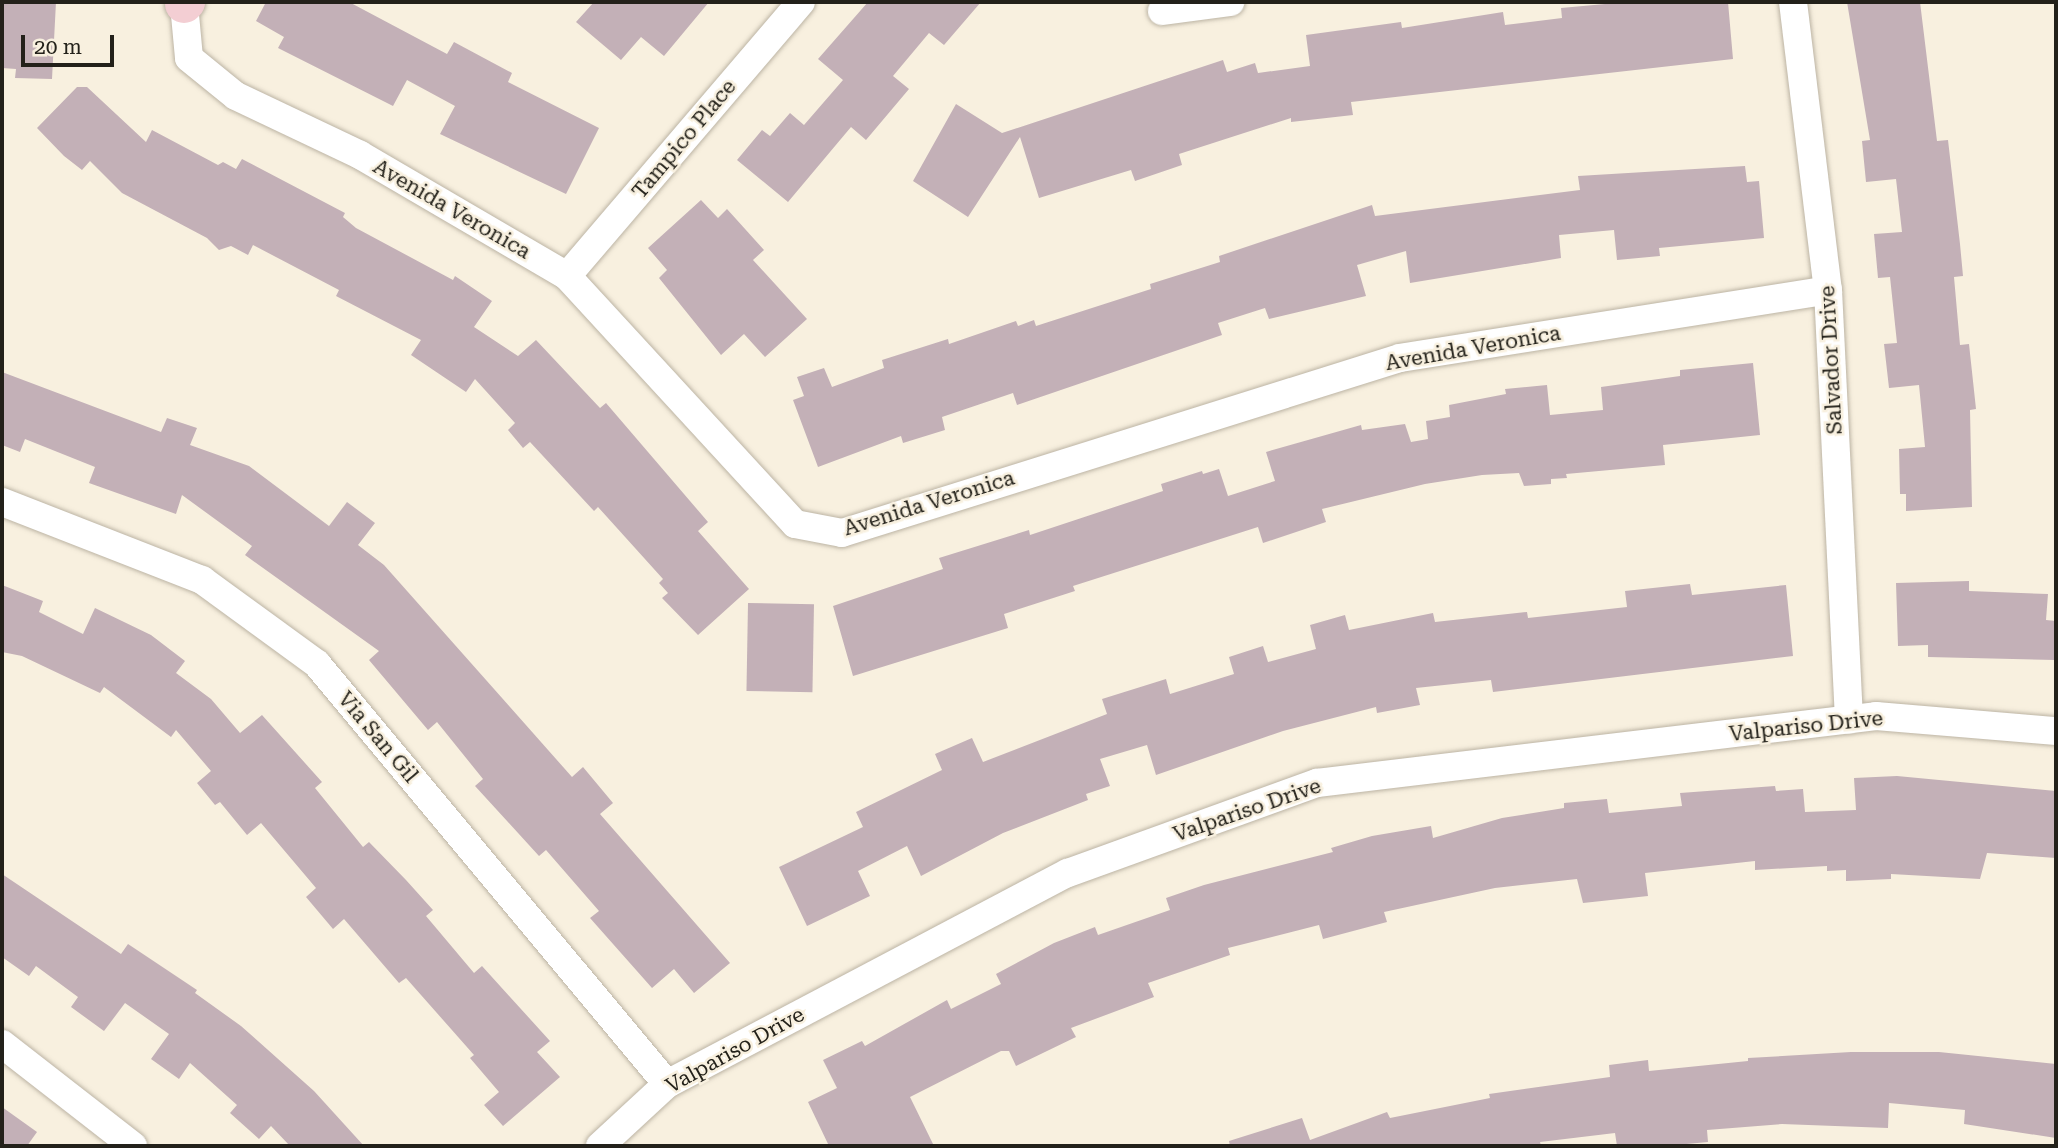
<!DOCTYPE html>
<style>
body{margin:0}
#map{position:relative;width:2058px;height:1148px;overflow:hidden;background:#f8f0df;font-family:"Roboto Serif",serif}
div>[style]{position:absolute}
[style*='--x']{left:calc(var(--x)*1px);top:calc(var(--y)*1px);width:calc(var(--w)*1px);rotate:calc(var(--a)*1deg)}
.building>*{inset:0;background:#c3b0b7;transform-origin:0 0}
.roads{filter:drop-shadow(0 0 2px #bcb4a4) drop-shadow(0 0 2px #bcb4a4)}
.street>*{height:28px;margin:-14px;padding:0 14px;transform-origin:14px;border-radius:14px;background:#fff}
.secondary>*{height:38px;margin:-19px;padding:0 19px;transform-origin:19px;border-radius:19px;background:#f3ced3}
span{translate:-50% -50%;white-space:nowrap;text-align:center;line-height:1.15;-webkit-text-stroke:5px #f8f0df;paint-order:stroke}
.street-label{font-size:21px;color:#23211a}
.frame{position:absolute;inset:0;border:4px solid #23211a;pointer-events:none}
.scale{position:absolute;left:21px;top:35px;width:93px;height:32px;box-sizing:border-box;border:4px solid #23211a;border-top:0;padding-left:9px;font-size:21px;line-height:24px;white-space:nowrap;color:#23211a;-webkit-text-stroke:5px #f8f0df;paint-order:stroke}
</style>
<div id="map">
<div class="building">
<div style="clip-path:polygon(2px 2px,56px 2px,52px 79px,15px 78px,16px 69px,2px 68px)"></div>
<div style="clip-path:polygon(266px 2px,349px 2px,447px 54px,454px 42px,512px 73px,508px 82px,599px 128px,566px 194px,440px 134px,455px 106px,407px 80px,393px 106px,278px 48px,284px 37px,256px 21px)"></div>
<div style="clip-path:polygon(594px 2px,709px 2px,664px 56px,641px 37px,621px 60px,576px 22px)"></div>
<div style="clip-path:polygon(868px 2px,981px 2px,944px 45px,929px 33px,893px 76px,909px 89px,866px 140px,851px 127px,788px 202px,737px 160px,762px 130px,770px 136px,790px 113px,804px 125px,843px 80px,818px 59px)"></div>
<div style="clip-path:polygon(1627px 2px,1728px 2px,1733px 59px,1351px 102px,1353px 115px,1291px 122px,1291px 118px,1179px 154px,1182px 165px,1135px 181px,1131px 170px,1039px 198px,1020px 137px,968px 217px,913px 181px,956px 104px,1002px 133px,1223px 60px,1227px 72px,1255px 63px,1258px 73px,1310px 66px,1306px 35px,1401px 22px,1402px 28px,1503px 12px,1505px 25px,1562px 18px,1561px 8px)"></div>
<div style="clip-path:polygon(1847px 2px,1920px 2px,1937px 141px,1948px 140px,1960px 244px,1963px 276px,1954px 277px,1960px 345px,1969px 344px,1976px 409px,1970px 410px,1972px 507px,1906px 511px,1906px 494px,1900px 494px,1899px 449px,1925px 447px,1919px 385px,1889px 388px,1884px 344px,1897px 343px,1890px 277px,1878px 278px,1874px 234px,1902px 232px,1896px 179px,1866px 182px,1862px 141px,1870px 140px)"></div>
<div style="clip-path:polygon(77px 87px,87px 87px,146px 142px,152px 130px,218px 165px,223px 162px,236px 169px,242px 159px,345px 213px,343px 217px,356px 228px,453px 280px,455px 276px,492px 301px,474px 327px,518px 356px,536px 340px,600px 408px,606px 403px,708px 522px,698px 531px,749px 589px,698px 635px,662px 598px,668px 593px,659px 583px,663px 579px,598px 507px,594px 511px,530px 442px,523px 448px,508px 430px,515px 423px,475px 379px,466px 392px,411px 355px,421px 340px,336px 296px,339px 290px,253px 245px,248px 255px,231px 246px,219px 250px,207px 238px,122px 193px,90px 161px,82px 170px,64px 156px,37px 128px)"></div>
<div style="clip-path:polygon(1745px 166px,1747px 182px,1759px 181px,1764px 238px,1659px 248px,1660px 256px,1617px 260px,1614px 230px,1559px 235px,1561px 258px,1410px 283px,1406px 251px,1357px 265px,1366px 296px,1269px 319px,1265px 308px,1218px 323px,1222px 335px,1017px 405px,1013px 393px,942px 417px,945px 430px,903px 443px,901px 436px,818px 467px,793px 400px,804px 396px,797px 377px,824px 368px,832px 387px,884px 368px,882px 360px,948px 339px,949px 344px,1016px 321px,1018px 326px,1034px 320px,1036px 326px,1151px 289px,1150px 284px,1220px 262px,1219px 256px,1372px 205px,1375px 216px,1580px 190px,1578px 176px)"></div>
<div style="clip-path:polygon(701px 200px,718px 218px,727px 209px,764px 250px,753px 260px,807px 319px,765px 357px,744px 334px,721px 355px,659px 278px,667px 270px,648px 248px)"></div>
<div style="clip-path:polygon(1753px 363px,1760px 435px,1663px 445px,1665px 465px,1566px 474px,1567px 478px,1551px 479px,1551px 484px,1524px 486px,1519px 473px,1482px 475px,1425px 484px,1322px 509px,1326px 522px,1263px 543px,1258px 527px,1073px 586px,1075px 591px,1004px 614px,1008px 628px,853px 676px,833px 606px,943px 569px,939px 558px,1029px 530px,1030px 535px,1163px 491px,1161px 484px,1202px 471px,1203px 474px,1219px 469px,1228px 496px,1275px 481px,1266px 452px,1361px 425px,1362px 430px,1405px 424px,1411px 442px,1428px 439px,1426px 421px,1450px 417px,1449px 405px,1506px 394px,1505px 389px,1547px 385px,1550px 415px,1603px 410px,1601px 387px,1680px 376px,1680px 370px)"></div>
<div style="clip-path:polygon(2px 372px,161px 432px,167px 418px,197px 428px,190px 445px,249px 466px,329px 526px,347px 502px,375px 523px,358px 545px,384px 565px,572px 777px,583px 767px,613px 803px,600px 814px,730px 963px,694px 993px,674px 969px,652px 988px,590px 918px,599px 911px,546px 850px,539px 856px,475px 786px,483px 779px,437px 722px,428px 730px,369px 660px,379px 651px,245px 555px,252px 546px,182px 495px,176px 514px,89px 483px,95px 467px,25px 439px,20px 452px,2px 445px)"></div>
<div style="clip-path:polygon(1969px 581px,1969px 591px,2048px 594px,2046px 620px,2056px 621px,2055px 660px,1928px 657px,1928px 645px,1898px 646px,1896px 583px)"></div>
<div style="clip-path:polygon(1690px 584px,1692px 595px,1786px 585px,1793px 656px,1493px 692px,1491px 680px,1416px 688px,1420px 705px,1377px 713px,1376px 707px,1283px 731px,1156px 775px,1147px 745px,1100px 759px,1110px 786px,1086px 794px,1088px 800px,1003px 833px,921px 876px,907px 846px,858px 871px,870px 896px,807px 926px,779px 867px,863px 827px,856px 812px,942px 770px,935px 754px,972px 738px,983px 762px,1107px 714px,1102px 699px,1166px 679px,1170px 694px,1234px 674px,1229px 657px,1263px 646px,1268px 662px,1316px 649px,1310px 625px,1345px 615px,1349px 630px,1433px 613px,1435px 622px,1527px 612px,1528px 618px,1627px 607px,1625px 591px)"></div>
<div style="clip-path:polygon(2px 585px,43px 601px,39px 612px,83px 634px,95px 608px,151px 635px,185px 661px,176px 673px,211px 699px,240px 733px,262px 715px,322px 782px,315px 788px,363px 847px,369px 842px,406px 880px,433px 910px,426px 916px,474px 973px,482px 966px,550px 1041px,537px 1052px,560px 1077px,503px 1126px,484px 1105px,499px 1092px,470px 1058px,474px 1055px,406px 978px,399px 983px,344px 919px,333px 929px,306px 897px,316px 888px,261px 823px,247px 835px,220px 802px,215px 805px,197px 783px,211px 771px,176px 730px,171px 737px,104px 687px,100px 693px,22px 656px,2px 652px)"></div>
<div style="left:748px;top:603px;width:66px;height:88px;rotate:1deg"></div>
<div style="clip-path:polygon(1897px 776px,2056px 791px,2056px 858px,1987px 853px,1980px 879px,1891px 874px,1891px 879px,1846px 881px,1846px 870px,1827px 871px,1827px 866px,1755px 870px,1755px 861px,1645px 873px,1648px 896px,1583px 903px,1577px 879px,1495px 888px,1384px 912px,1387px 922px,1323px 939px,1319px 925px,1228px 948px,1230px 955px,1148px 983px,1154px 997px,1071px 1028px,1076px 1037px,1016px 1066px,1009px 1051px,1001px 1051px,910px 1097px,934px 1146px,829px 1146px,808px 1102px,837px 1088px,823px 1060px,862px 1041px,865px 1046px,947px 1000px,951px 1009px,1001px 984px,996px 974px,1054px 943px,1095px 927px,1098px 935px,1170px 910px,1166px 898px,1204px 885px,1333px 852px,1331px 848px,1372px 836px,1431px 826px,1433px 838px,1502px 818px,1564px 808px,1564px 803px,1607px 799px,1609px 813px,1682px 806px,1680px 793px,1775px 786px,1776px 791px,1803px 789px,1805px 812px,1856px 810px,1854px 778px)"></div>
<div style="clip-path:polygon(2px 874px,121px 954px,128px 944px,197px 990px,195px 993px,241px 1026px,314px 1091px,364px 1146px,290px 1146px,271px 1126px,259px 1139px,230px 1113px,237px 1105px,190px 1063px,179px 1079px,151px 1059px,169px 1034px,125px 1003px,104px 1031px,71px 1007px,78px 997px,36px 966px,29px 976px,2px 957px)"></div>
<div style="clip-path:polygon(1851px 1052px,1939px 1052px,2056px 1064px,2056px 1138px,1964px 1124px,1965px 1110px,1889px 1103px,1888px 1128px,1782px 1124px,1707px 1130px,1708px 1142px,1665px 1146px,1617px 1146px,1615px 1133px,1540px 1142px,1541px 1146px,1230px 1146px,1229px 1141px,1302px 1118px,1310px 1140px,1387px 1112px,1390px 1118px,1490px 1098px,1489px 1094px,1610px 1077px,1609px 1065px,1648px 1060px,1649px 1071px,1748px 1061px,1748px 1058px)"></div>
<div style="clip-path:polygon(2px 1107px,37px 1132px,27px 1146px,2px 1146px)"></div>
</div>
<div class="roads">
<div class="street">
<div style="--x:1793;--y:2;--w:290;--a:83.1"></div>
<div style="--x:1828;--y:290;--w:430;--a:87.2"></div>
<div style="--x:184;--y:4;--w:54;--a:84.7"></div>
<div style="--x:189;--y:58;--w:60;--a:39"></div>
<div style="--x:236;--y:96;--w:137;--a:25.4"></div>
<div style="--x:360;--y:155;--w:240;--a:30.3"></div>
<div style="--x:567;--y:276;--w:337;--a:47.4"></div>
<div style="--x:795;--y:524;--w:48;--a:10.8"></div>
<div style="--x:842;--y:533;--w:585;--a:-17.41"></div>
<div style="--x:1400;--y:358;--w:433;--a:-9"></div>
<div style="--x:1162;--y:11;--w:69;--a:-7.5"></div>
<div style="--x:567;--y:276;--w:360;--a:-49.5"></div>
<div style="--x:2;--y:502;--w:215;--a:21.3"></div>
<div style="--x:202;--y:580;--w:142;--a:36.1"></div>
<div style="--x:317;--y:664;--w:547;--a:50.19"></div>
<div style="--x:2;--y:1044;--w:166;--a:37.9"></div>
<div style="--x:600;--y:1146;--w:91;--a:-42.8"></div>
<div style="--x:667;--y:1084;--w:453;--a:-27.8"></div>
<div style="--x:1068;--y:873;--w:265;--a:-19.9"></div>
<div style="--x:1317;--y:783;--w:563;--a:-6.83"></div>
<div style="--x:1876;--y:716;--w:181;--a:4.8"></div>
</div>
<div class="secondary">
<div style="--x:184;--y:4;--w:3;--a:-45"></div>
</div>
</div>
<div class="street-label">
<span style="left:684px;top:139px;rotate:-50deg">Tampico Place</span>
<span style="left:452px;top:209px;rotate:30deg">Avenida Veronica</span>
<span style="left:1473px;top:348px;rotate:-10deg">Avenida Veronica</span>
<span style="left:1831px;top:360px;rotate:-93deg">Salvador Drive</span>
<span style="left:929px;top:503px;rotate:-17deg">Avenida Veronica</span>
<span style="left:1806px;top:726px;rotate:-6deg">Valpariso Drive</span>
<span style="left:378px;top:737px;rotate:50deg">Via San Gil</span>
<span style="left:1247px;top:810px;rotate:-19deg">Valpariso Drive</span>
<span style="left:735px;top:1050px;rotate:-29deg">Valpariso Drive</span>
</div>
<div class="frame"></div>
<div class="scale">20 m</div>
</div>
